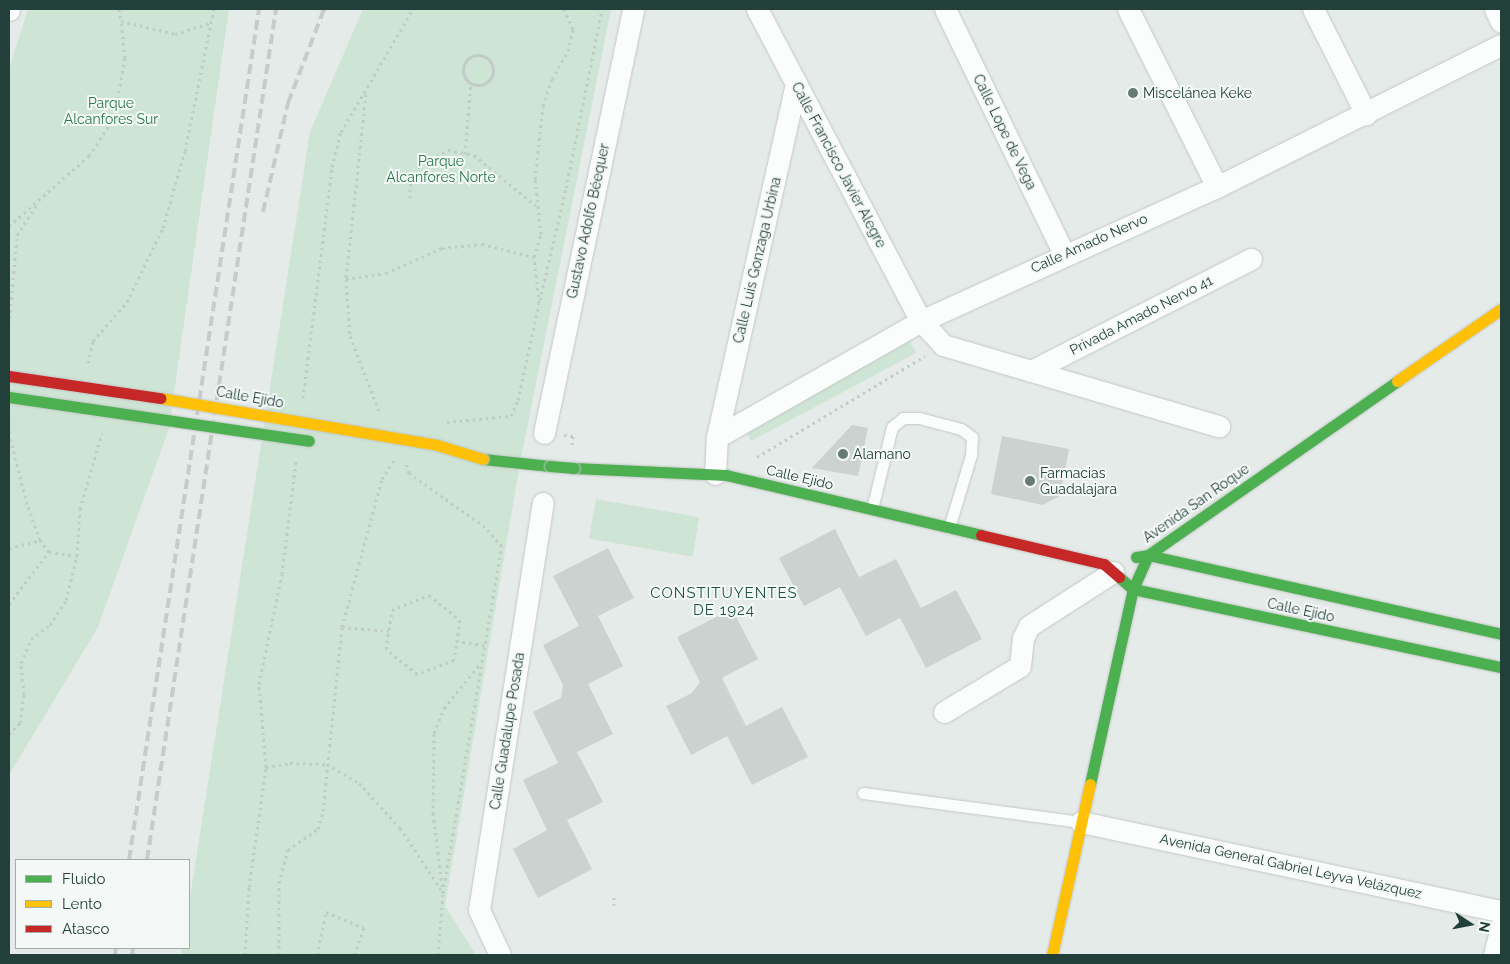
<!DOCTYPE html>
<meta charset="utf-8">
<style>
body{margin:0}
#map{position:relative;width:1510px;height:964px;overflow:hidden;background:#e5ebe8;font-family:Raleway,sans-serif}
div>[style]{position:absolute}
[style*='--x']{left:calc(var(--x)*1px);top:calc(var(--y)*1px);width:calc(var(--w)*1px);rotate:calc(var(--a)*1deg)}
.green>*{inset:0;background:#cee4d5;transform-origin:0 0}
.building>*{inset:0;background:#ccd2d0}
.path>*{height:3px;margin-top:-1.5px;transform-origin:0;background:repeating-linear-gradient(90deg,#c1cbc8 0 2.5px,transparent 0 6.5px)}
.path>.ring{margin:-1.5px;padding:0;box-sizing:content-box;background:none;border:3px solid #c1cbc8;border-radius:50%}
.roads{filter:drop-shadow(0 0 1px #c2c8c5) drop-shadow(0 0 1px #c2c8c5)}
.lane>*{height:11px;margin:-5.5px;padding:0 5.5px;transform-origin:5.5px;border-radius:5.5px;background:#fbfcfc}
.street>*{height:21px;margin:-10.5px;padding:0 10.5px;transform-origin:10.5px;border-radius:10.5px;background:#fbfcfc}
.fast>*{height:11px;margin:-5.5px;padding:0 5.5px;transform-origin:5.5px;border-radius:5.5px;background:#4caf50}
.slow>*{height:11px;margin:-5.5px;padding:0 5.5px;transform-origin:5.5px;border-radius:5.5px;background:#ffc107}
.jam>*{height:11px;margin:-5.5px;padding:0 5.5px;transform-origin:5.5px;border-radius:5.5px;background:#c62828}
.rail>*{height:4px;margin-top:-2px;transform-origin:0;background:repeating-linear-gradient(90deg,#c7ccca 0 10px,transparent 0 15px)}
.bridges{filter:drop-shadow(0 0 1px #c1c8c6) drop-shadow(0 0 1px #c1c8c6)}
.fast-bridge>*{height:11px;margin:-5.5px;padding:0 5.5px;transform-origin:5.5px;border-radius:5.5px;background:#4caf50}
.slow-bridge>*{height:11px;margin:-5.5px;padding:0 5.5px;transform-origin:5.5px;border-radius:5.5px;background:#ffc107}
.jam-bridge>*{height:11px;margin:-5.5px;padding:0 5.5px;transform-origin:5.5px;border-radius:5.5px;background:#c62828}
.dots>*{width:14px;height:14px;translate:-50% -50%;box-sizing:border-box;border:2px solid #f4f9f7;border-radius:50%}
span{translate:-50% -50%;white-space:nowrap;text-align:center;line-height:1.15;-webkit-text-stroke:4px #f4f9f7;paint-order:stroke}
.poi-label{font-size:14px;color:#223f39}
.left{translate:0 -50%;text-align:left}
.park-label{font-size:14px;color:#2a784b}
.street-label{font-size:14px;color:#223f39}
.neighbourhood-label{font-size:15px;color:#1d5247;letter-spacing:1px}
.frame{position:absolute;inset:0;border:10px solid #223f39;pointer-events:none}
.legend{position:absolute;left:15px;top:859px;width:175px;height:90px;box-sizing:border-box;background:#f4f9f7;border:1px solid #a0afab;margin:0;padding:6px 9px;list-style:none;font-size:15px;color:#223f39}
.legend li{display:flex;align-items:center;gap:10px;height:25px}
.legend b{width:25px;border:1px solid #a0afab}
.north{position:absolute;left:1445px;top:899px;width:50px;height:50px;-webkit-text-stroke:4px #f4f9f7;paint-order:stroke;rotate:101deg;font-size:14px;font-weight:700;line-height:20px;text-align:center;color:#223f39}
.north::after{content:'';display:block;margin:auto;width:18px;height:22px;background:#223f39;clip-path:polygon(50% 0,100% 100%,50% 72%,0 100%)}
</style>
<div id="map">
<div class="green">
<div style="clip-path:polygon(28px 9px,229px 9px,169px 428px,98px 627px,9px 775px,9px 69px)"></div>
<div style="clip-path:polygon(363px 9px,611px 9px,520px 463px,445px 906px,476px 955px,181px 955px,182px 948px,189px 948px,189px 904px,310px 132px)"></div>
<div style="clip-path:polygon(907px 335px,916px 353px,751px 441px,743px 427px)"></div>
<div style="left:596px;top:499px;width:105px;height:40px;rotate:10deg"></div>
</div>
<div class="building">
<div style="clip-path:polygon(852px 425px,868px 428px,858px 476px,812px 468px)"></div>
<div style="clip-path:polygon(1002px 436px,1069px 449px,1060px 496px,1043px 505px,991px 494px)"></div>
<div style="clip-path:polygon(835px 529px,859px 577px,896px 559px,921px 608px,956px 590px,982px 639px,926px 668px,900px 618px,866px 636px,840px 587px,804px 606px,779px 558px)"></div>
<div style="clip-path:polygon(608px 548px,634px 598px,598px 616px,623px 666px,588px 684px,613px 734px,577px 752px,603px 802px,567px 820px,592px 869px,538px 898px,513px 849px,547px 830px,523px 780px,558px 763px,533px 712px,561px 698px,563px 685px,543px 645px,579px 626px,553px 576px)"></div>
<div style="clip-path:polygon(732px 609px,758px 659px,722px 678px,746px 726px,782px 707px,808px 757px,752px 785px,727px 736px,691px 755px,666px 706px,692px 693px,700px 682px,677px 637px)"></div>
</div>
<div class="path">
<div style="--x:119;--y:9;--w:12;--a:81"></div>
<div class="ring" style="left:463px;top:55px;width:27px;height:27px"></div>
<div style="--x:366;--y:94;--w:186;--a:96.2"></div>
<div style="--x:346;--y:279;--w:57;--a:86"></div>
<div style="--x:350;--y:336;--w:80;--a:68.9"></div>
<div style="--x:465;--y:154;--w:71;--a:-85.2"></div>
<div style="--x:410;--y:198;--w:12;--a:-90"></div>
<div style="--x:410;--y:186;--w:23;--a:-67"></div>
<div style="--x:419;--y:165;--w:33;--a:-27"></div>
<div style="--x:448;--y:150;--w:26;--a:11"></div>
<div style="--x:474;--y:155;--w:80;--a:39.4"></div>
<div style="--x:9;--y:226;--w:106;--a:-41.2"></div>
<div style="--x:89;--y:156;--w:45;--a:-56.7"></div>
<div style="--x:114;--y:118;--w:61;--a:-79.6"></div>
<div style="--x:125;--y:58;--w:37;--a:-96"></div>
<div style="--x:121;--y:21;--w:56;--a:13.5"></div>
<div style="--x:175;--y:34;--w:37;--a:-17"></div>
<div style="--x:346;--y:279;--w:40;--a:-8.5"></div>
<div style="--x:386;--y:273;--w:61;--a:-24.1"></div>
<div style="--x:442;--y:248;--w:40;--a:-5.7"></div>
<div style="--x:482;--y:244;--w:54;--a:14"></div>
<div style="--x:540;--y:300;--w:115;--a:-76.9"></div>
<div style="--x:566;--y:188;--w:183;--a:-78.6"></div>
<div style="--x:9;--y:325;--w:90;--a:-84.9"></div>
<div style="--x:17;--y:235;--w:37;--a:-57"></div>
<div style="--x:88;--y:363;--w:23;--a:-77"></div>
<div style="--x:93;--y:341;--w:52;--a:-48.9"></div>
<div style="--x:127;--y:302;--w:82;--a:-64.1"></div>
<div style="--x:163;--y:228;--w:80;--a:-74.1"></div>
<div style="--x:185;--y:151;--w:145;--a:-78.5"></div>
<div style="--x:303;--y:398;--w:233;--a:-82.8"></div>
<div style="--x:332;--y:167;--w:36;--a:-76"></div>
<div style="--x:341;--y:132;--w:143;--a:-59.7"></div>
<div style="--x:447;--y:422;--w:64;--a:-5.4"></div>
<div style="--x:511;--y:416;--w:17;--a:-66"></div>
<div style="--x:518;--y:400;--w:99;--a:-77.8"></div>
<div style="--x:539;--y:303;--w:46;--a:-96.2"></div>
<div style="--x:534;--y:257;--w:24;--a:-73"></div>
<div style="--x:541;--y:234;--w:55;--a:-96.2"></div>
<div style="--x:535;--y:179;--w:73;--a:-83.7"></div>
<div style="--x:543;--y:106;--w:28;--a:-72"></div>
<div style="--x:552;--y:79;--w:32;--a:-60"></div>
<div style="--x:568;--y:51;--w:23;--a:-77"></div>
<div style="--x:573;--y:29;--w:22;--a:-114"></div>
<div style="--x:564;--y:435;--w:9;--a:6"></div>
<div style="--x:573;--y:436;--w:9;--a:96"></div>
<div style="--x:757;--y:457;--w:196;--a:-31"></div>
<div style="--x:9;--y:548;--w:32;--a:-14"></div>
<div style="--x:49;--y:552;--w:28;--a:8"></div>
<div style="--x:429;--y:595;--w:40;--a:39"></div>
<div style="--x:460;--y:620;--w:40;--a:98.5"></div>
<div style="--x:454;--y:660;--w:40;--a:159"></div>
<div style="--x:417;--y:674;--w:40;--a:-141"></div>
<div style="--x:386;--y:649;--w:39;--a:-81"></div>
<div style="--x:392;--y:610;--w:40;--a:-22"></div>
<div style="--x:9;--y:604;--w:66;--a:-52.4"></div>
<div style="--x:49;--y:552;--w:15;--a:-127"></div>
<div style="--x:40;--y:540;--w:38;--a:-110"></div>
<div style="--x:27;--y:504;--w:72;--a:-104.4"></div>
<div style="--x:9;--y:434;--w:14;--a:-90"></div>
<div style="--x:342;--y:627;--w:47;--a:4.9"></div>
<div style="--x:456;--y:641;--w:28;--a:8"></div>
<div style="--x:9;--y:734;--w:16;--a:-45"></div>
<div style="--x:20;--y:723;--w:29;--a:-82"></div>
<div style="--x:24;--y:694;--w:31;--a:-96"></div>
<div style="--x:21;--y:663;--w:26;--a:-67"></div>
<div style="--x:31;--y:639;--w:24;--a:-36"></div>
<div style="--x:50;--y:625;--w:30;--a:-57"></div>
<div style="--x:66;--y:600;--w:45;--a:-76"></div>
<div style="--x:77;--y:556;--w:47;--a:-86.3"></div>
<div style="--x:80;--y:509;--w:79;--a:-73.9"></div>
<div style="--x:266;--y:767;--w:24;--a:-9"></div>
<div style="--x:290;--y:763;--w:37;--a:2"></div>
<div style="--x:327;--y:764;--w:37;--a:31"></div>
<div style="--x:359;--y:783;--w:61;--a:47.7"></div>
<div style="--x:400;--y:828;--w:78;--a:56.5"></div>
<div style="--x:443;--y:893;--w:352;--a:-80.4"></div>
<div style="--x:502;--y:546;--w:25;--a:-132"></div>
<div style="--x:485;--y:527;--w:93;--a:-144.6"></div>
<div style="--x:409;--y:473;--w:10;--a:-107"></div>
<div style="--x:614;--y:897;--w:8;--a:90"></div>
<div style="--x:245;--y:955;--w:68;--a:-86.6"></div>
<div style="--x:249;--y:887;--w:121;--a:-81.9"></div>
<div style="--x:266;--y:767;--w:83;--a:-94.8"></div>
<div style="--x:259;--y:684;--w:112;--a:-78.2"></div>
<div style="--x:282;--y:574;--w:114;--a:-82.9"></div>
<div style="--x:279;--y:955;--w:72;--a:-90"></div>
<div style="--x:279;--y:883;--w:34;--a:-75"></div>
<div style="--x:288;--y:850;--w:37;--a:-35"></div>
<div style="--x:318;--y:829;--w:19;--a:-74"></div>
<div style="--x:323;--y:811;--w:185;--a:-84.1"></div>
<div style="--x:342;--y:627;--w:153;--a:-74.9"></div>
<div style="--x:382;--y:479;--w:22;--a:-58"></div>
<div style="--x:317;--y:955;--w:44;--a:-78.2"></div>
<div style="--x:326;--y:912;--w:41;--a:22.8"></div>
<div style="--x:364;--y:928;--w:29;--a:110"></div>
<div style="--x:438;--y:955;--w:62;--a:-85.4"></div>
<div style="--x:443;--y:893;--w:80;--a:-97.2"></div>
<div style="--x:433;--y:814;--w:81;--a:-89.3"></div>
<div style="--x:434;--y:733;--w:27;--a:-68"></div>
<div style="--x:444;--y:708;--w:57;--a:-50.7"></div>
</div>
<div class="roads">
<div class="lane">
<div style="--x:872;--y:509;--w:84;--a:-76.3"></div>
<div style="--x:892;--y:427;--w:14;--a:-39"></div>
<div style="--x:903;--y:418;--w:16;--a:0"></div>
<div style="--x:919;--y:418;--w:43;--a:14.7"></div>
<div style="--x:961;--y:429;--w:14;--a:36"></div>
<div style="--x:972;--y:437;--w:18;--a:93"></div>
<div style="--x:971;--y:455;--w:76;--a:106.8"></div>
<div style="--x:863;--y:793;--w:220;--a:7.6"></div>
</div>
<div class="street">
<div style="--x:757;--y:9;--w:352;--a:62.3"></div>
<div style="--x:921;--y:321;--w:33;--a:47"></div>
<div style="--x:943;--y:345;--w:288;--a:16.4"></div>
<div style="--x:945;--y:9;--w:272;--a:64.1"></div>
<div style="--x:1128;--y:9;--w:199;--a:63.4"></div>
<div style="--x:1313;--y:9;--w:118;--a:63.2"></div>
<div style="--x:1495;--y:9;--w:14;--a:65"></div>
<div style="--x:9;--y:10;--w:1;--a:-90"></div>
<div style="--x:1031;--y:371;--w:247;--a:-27"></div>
<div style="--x:544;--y:433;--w:433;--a:-78.1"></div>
<div style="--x:717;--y:437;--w:235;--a:-29.6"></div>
<div style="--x:921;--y:321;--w:325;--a:-24.4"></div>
<div style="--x:1217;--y:187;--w:318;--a:-26.6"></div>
<div style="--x:715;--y:474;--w:37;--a:-87"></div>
<div style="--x:717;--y:437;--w:363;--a:-77.4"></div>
<div style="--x:944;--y:712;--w:89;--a:-31.2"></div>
<div style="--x:1020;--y:666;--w:28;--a:-84"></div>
<div style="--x:1023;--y:638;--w:13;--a:-63"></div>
<div style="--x:1029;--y:626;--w:100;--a:-32.7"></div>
<div style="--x:1081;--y:822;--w:429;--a:12"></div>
<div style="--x:500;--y:955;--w:50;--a:-115"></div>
<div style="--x:479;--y:910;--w:412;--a:-81.1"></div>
<div style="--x:1494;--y:955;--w:30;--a:-76"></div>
</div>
<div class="fast">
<div style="--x:483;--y:459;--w:67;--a:6"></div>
<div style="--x:574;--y:468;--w:152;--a:2.6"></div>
<div style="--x:726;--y:475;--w:262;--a:13.2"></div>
<div style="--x:1136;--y:557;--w:12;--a:-9"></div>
<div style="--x:1148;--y:555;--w:362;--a:12.6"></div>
<div style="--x:1119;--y:577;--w:18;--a:41"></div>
<div style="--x:1133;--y:589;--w:376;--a:12"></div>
<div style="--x:1090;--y:784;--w:200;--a:-77.6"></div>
<div style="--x:1133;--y:589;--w:37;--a:-66"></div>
<div style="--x:1148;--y:555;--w:304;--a:-34.9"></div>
</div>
<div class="slow">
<div style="--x:1397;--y:381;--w:126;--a:-34.7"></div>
<div style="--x:1052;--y:955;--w:175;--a:-77.5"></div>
</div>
<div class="jam">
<div style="--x:981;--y:535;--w:126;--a:13.3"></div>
<div style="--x:1104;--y:564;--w:20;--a:41"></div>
</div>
</div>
<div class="rail">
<div style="--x:263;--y:212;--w:112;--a:-77.1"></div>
<div style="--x:288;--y:103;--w:101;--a:-69"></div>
<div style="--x:129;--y:860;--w:861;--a:-81.31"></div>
<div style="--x:147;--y:860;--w:861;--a:-81.38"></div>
<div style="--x:115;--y:955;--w:7;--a:-82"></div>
<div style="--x:132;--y:955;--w:7;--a:-82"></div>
</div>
<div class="bridges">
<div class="fast-bridge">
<div style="--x:9;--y:397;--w:303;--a:8.3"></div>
<div style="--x:550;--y:466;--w:24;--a:5"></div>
</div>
<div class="slow-bridge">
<div style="--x:160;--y:398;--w:281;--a:9.6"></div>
<div style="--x:437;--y:445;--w:48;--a:16.9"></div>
</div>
<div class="jam-bridge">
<div style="--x:9;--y:376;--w:153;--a:8.3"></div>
</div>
</div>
<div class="dots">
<div style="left:1133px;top:93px;background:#667b76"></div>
<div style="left:843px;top:454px;background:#667b76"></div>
<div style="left:1030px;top:481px;background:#667b76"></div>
</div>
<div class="poi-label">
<span class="left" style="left:1143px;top:93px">Miscelánea Keke</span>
<span class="left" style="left:853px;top:454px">Alamano</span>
<span class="left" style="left:1040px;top:481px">Farmacias<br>Guadalajara</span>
</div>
<div class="park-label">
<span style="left:111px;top:111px">Parque<br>Alcanfores Sur</span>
<span style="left:441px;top:169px">Parque<br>Alcanfores Norte</span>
</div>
<div class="street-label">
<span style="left:1005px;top:132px;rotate:64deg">Calle Lope de Vega</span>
<span style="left:839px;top:165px;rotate:62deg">Calle Francisco Javier Alegre</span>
<span style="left:588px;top:221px;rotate:-78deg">Gustavo Adolfo Béequer</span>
<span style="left:1089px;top:243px;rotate:-24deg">Calle Amado Nervo</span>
<span style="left:757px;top:260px;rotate:-77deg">Calle Luis Gonzaga Urbina</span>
<span style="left:1141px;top:315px;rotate:-27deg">Privada Amado Nervo 41</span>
<span style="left:250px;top:397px;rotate:10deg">Calle Ejido</span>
<span style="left:800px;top:477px;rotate:13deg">Calle Ejido</span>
<span style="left:1196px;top:503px;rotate:-35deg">Avenida San Roque</span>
<span style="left:1301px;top:610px;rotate:12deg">Calle Ejido</span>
<span style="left:507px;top:731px;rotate:-81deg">Calle Guadalupe Posada</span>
<span style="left:1291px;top:866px;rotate:12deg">Avenida General Gabriel Leyva Velázquez</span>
</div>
<div class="neighbourhood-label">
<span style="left:724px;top:602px">CONSTITUYENTES<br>DE 1924</span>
</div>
<div class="frame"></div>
<ul class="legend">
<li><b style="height:6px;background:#4caf50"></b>Fluido</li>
<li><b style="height:6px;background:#ffc107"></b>Lento</li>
<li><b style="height:6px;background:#c62828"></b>Atasco</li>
</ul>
<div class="north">N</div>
</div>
